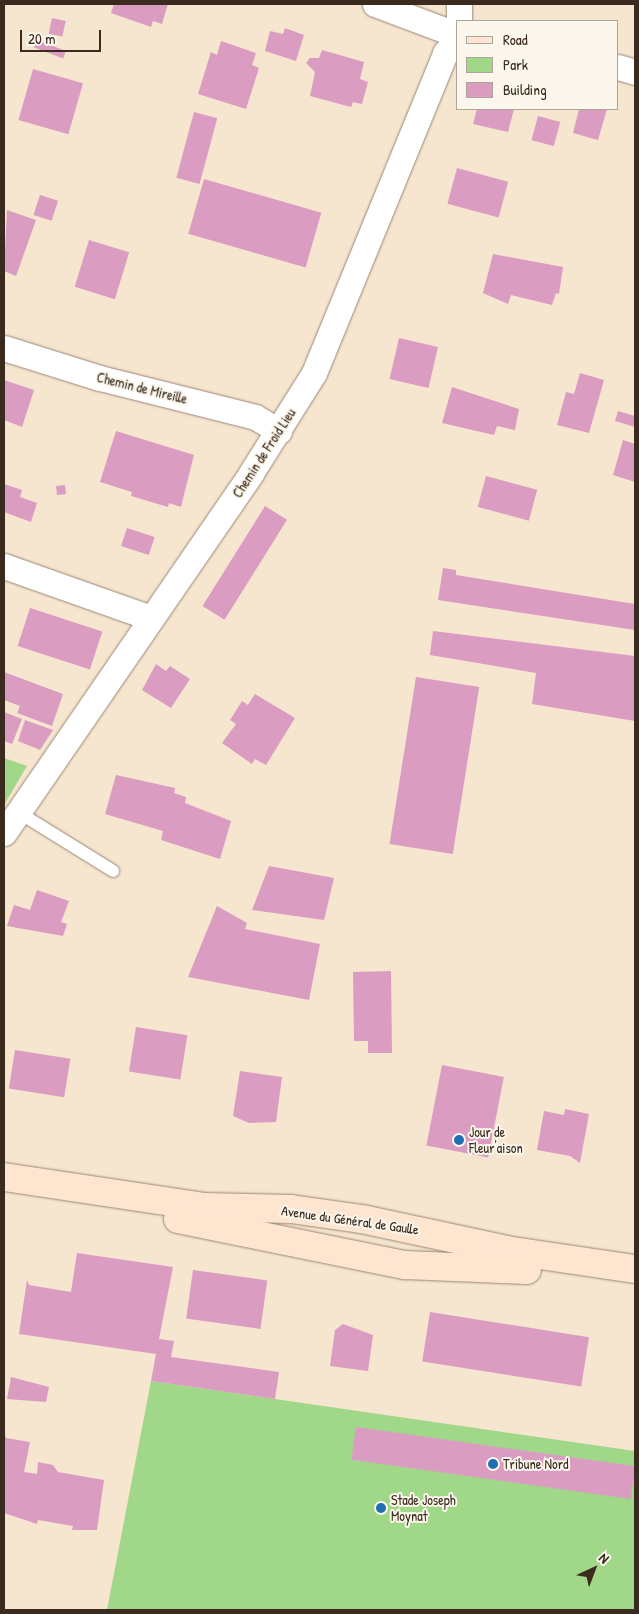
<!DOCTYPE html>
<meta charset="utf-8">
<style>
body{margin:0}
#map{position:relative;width:639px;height:1614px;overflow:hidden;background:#f6e5cf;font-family:"Patrick Hand",sans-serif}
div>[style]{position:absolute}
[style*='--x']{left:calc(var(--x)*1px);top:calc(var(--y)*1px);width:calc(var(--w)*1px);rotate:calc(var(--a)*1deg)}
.green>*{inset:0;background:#a0d789}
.building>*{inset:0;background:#db9cc2;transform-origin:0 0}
.roads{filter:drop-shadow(0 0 1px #988876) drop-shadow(0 0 1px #988876)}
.lane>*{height:12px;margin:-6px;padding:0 6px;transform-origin:6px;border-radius:6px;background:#fff}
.street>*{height:25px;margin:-12.5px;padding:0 12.5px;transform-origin:12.5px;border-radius:12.5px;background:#fff}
.secondary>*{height:28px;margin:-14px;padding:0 14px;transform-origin:14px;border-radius:14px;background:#fde5d0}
.dots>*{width:14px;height:14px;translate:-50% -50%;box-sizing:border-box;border:2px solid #fbf7ec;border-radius:50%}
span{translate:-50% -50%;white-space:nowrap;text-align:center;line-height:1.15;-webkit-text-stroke:4px #fbf7ec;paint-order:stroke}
.street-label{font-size:14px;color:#3b2a1e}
.poi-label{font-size:14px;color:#3b2a1e}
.left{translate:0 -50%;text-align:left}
.frame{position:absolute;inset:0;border:5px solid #3b2a1e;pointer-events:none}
.legend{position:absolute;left:456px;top:20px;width:162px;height:90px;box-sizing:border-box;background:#fbf7ec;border:1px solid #aea59a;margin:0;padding:6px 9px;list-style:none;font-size:15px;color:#3b2a1e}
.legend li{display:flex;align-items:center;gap:10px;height:25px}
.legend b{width:25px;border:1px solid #aea59a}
.north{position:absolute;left:569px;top:1544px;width:50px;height:50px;-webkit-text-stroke:4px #fbf7ec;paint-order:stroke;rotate:43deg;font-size:14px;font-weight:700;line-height:20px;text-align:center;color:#3b2a1e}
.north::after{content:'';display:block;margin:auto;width:18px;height:22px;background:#3b2a1e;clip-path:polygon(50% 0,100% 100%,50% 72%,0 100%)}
.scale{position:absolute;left:20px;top:30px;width:81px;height:22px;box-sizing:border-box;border:2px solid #3b2a1e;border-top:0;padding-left:6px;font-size:15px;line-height:18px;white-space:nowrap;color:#3b2a1e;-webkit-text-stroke:4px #fbf7ec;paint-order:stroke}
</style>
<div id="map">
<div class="green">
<div style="clip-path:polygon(4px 758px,27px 766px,4px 805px)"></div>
<div style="clip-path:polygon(151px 1381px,635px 1451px,635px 1610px,107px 1610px)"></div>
</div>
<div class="building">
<div style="clip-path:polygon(114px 4px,168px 4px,162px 24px,153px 21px,151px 27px,111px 13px)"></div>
<div style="left:52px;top:18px;width:14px;height:16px;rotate:12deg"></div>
<div style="clip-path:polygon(285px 28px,304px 35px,296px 61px,265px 51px,270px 31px,283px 34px)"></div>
<div style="left:37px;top:40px;width:31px;height:8px;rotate:21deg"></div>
<div style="clip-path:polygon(221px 41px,256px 53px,252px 65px,259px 68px,246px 109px,198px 94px,211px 52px,217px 55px)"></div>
<div style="clip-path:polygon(322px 50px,364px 62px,360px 79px,368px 82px,362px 104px,353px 102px,351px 107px,310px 96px,315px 72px,306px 63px,310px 58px,319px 58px)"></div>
<div style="left:33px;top:69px;width:52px;height:53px;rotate:16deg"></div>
<div style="clip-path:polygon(477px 109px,514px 109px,508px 132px,473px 124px)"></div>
<div style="clip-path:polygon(579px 109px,607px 109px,598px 140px,573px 133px)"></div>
<div style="left:194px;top:112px;width:24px;height:68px;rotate:15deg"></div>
<div style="left:538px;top:116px;width:23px;height:25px;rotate:15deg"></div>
<div style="left:457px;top:168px;width:53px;height:37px;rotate:15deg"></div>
<div style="left:204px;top:179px;width:122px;height:57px;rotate:16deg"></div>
<div style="left:40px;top:195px;width:19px;height:21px;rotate:18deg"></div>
<div style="clip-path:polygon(7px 210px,36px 220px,16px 276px,4px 271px)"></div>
<div style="left:89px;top:240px;width:42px;height:49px;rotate:17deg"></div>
<div style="clip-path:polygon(493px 254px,563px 267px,559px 294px,556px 293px,552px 305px,511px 295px,508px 304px,483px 293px)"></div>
<div style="left:399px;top:338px;width:40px;height:42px;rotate:13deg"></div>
<div style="clip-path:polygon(580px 373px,604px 380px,589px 433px,557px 425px,566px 392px,574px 394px)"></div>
<div style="clip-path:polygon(4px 380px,34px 390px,22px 427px,4px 420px)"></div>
<div style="clip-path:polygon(452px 387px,519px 409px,515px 430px,497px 426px,494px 435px,442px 423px)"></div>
<div style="clip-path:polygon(618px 411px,635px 416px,635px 427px,615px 421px)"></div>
<div style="clip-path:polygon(116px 431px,194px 455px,181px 507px,169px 503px,168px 507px,131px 496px,132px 492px,100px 482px)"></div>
<div style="clip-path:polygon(623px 440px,635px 444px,635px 482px,613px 475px)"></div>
<div style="left:486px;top:476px;width:53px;height:32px;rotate:15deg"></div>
<div style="clip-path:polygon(4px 484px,22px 490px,20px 497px,37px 503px,31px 522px,4px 512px)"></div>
<div style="left:65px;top:485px;width:9px;height:9px;rotate:84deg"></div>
<div style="left:265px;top:506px;width:26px;height:118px;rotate:32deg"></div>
<div style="left:127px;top:528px;width:29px;height:19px;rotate:18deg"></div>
<div style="clip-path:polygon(443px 568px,456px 570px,456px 575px,635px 604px,635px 630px,438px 600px)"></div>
<div style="left:30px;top:608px;width:76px;height:40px;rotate:18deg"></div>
<div style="clip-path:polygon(433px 631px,635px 656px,635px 721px,532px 704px,536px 673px,430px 655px)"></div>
<div style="clip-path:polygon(156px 664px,166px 671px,170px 666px,190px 679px,171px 708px,142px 690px)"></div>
<div style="clip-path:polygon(4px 672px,63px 694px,52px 726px,17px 713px,20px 706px,4px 700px)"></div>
<div style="left:416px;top:677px;width:64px;height:169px;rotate:9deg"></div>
<div style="clip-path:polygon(255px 694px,295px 718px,266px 765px,255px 759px,252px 764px,222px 743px,236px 724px,230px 720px,242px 701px,248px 705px)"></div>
<div style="clip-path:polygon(4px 712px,22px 719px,12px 744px,4px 741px)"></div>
<div style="clip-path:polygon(25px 720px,53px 730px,40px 750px,18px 741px)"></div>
<div style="clip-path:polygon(116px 775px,175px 788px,174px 793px,186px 797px,185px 803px,231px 821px,220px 859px,161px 840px,163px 831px,105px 814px)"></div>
<div style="clip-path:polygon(269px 866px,334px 878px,324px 920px,252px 910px)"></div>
<div style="clip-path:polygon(37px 890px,69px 901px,61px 922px,67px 924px,63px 936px,7px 926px,14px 905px,30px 910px)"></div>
<div style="clip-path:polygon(217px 906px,247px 923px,245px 929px,320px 944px,309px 1000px,188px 977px)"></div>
<div style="clip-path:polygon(391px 971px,392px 1053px,368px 1053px,368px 1041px,354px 1041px,353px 972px)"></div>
<div style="left:136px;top:1027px;width:52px;height:45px;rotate:9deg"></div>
<div style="left:15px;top:1050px;width:56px;height:39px;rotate:9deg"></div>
<div style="left:442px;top:1065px;width:63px;height:82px;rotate:11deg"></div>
<div style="clip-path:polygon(240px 1071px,282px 1077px,276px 1122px,249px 1123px,233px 1116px)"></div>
<div style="clip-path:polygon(565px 1109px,589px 1114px,580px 1163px,570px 1156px,537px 1150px,544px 1111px,564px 1115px)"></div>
<div style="clip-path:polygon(77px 1253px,173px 1267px,159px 1339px,174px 1341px,171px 1357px,279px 1372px,275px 1399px,151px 1381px,156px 1354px,19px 1334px,27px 1280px,29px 1285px,71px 1292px)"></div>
<div style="left:193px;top:1270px;width:75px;height:49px;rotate:8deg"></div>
<div style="left:430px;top:1312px;width:161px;height:50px;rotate:9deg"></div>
<div style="clip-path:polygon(343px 1324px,373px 1335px,368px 1371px,330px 1366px,335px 1330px)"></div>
<div style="clip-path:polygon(11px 1377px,49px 1387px,46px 1402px,7px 1399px)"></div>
<div style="left:356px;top:1427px;width:282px;height:33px;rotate:8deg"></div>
<div style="clip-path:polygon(4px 1431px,6px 1438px,30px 1442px,24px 1472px,37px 1474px,38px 1462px,53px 1465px,58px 1472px,104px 1480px,97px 1530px,72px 1530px,73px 1526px,38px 1520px,37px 1524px,4px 1513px)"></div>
</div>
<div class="roads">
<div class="lane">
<div style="--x:18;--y:812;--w:112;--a:31.8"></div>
</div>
<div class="street">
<div style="--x:375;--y:4;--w:89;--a:20.5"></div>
<div style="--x:459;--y:21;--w:17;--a:-90"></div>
<div style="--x:618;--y:67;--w:18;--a:16"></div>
<div style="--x:4;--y:348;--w:101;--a:17.4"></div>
<div style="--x:100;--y:378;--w:160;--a:14.1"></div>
<div style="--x:255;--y:417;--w:28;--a:30"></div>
<div style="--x:4;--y:566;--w:156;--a:19.5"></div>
<div style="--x:4;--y:833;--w:437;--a:-55.5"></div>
<div style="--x:251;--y:473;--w:118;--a:-57.8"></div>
<div style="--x:314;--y:373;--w:346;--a:-67.7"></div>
<div style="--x:445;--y:53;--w:21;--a:-51"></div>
</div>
<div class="secondary">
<div style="--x:4;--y:1177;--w:203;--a:8.5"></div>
<div style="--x:205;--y:1207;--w:86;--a:1.3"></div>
<div style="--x:291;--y:1209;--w:72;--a:8"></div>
<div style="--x:362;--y:1219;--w:147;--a:12.1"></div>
<div style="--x:506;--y:1250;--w:130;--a:8.4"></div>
<div style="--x:178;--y:1219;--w:232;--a:11.5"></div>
<div style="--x:405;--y:1265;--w:122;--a:2.3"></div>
</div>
</div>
<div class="dots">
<div style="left:459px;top:1140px;background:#1f6fb2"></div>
<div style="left:493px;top:1464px;background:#1f6fb2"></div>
<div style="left:381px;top:1508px;background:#1f6fb2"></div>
</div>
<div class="street-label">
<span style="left:142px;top:388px;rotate:14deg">Chemin de Mireille</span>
<span style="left:264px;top:453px;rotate:-57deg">Chemin de Froid Lieu</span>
<span style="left:350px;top:1220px;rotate:8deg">Avenue du Général de Gaulle</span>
</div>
<div class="poi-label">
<span class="left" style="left:469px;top:1140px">Jour de<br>Fleur'aison</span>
<span class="left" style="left:503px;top:1464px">Tribune Nord</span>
<span class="left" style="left:391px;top:1508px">Stade Joseph<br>Moynat</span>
</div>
<div class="frame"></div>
<ul class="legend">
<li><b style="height:6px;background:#fde5d0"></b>Road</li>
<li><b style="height:14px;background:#a0d789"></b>Park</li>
<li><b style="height:14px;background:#db9cc2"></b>Building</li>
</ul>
<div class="north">N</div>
<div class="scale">20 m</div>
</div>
